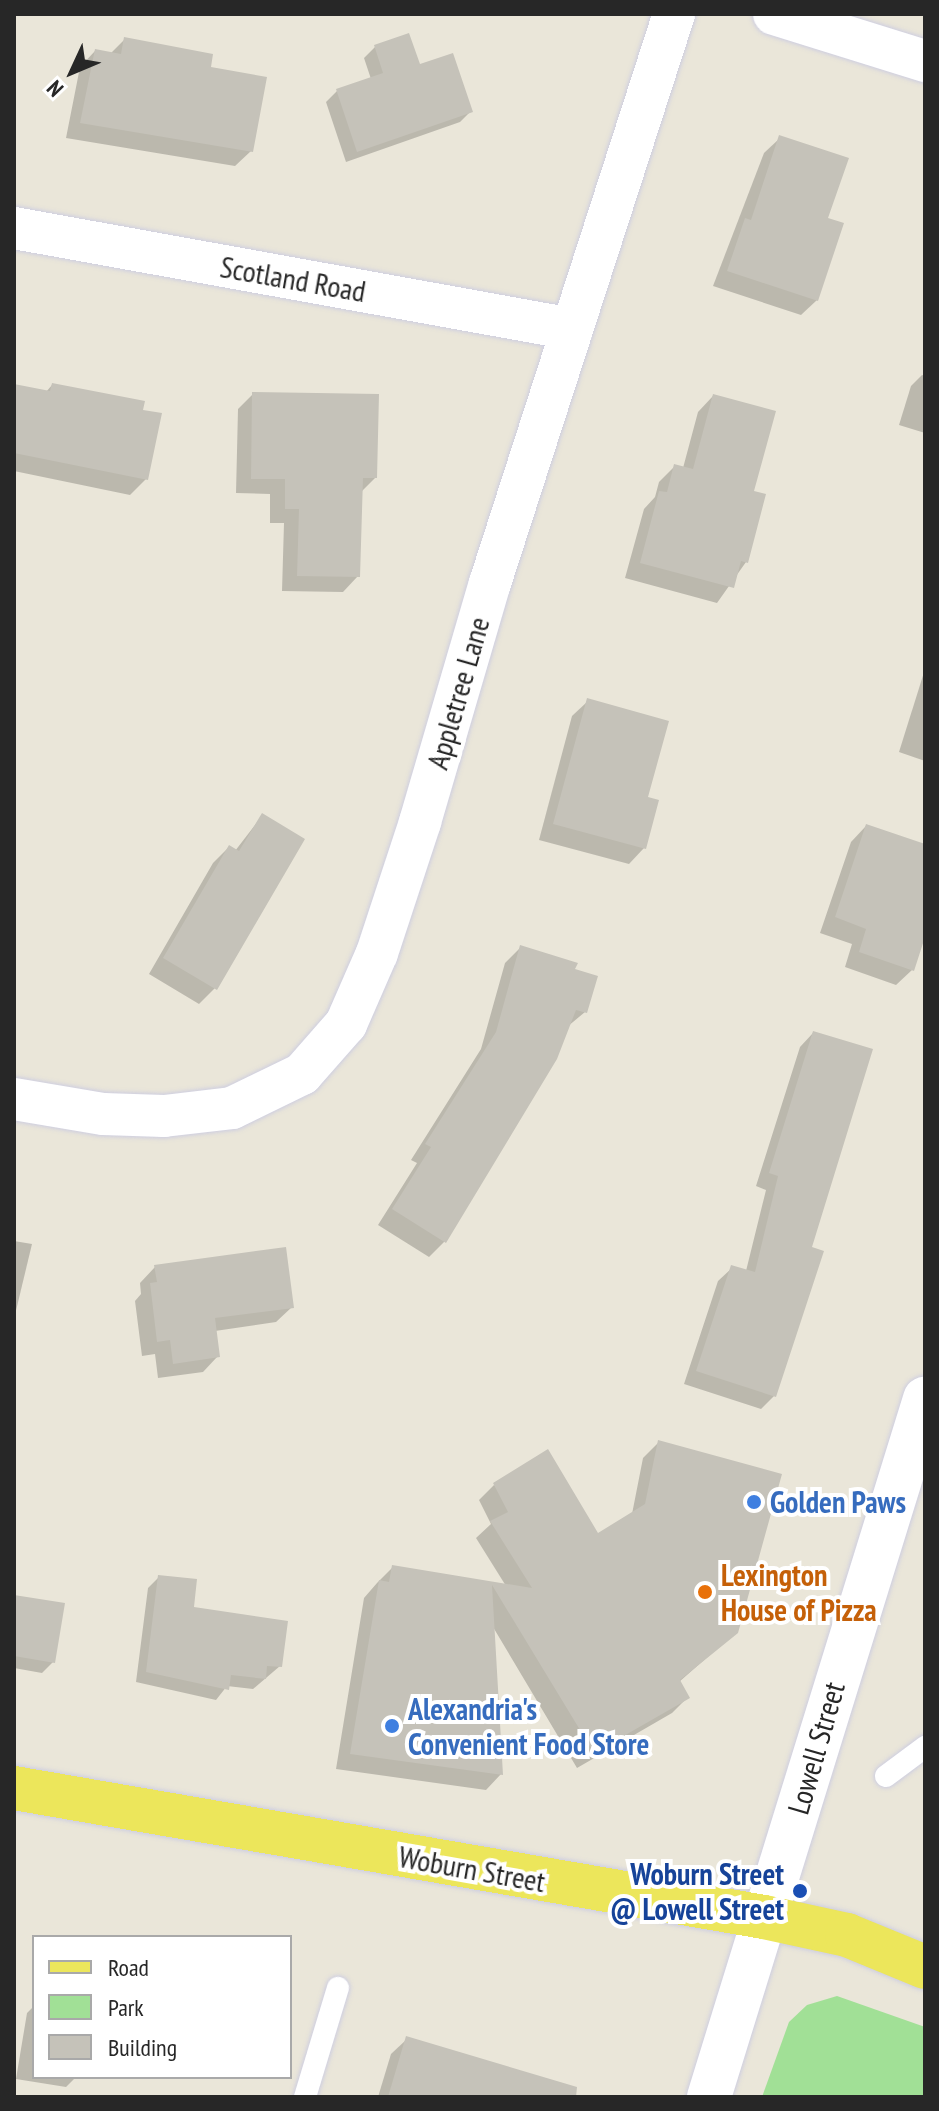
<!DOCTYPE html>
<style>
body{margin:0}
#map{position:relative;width:939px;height:2111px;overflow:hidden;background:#eae6d9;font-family:"PT Sans Narrow",sans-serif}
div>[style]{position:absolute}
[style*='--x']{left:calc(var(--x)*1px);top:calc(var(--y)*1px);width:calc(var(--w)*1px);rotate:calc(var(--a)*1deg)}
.green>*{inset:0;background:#a1e096}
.shadow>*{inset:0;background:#0003}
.building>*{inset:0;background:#c5c2b9}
.roads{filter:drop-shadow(0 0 2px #cecee0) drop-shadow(0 0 2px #cecee0)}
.service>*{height:22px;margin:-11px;padding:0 11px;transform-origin:11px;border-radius:11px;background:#fff}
.minor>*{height:42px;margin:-21px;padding:0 21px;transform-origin:21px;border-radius:21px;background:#fff}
.secondary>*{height:44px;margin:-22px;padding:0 22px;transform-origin:22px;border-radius:22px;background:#fff}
.primary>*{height:44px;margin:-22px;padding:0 22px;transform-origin:22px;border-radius:22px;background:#ece65b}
.dots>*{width:22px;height:22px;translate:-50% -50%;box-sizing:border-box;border:4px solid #fff;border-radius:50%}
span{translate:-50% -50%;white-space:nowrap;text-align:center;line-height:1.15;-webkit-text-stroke:8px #fff;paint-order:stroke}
.street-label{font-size:30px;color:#272727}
.shop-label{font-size:30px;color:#366cbe;font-weight:700}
.left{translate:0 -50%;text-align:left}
.food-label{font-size:30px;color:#c56008;font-weight:700}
.transit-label{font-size:30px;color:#164399;font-weight:700}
.right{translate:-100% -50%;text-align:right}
.frame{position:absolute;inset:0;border:16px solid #272727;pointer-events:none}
.legend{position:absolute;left:32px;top:1935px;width:260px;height:144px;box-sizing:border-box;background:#fff;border:2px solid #a9a9a9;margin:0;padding:10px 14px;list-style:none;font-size:24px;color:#272727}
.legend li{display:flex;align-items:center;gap:16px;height:40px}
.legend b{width:40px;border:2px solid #a9a9a9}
.north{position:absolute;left:32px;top:32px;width:80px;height:80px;-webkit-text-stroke:6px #fff;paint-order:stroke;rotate:226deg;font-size:22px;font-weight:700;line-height:32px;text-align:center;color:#272727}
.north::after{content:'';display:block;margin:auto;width:28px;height:36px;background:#272727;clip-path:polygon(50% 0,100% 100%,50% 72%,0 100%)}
</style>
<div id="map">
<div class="green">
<div style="clip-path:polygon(837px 1996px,925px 2027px,925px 2097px,762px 2097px,789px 2022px,807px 2005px)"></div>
</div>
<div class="shadow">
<div style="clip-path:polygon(125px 39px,208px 68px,251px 151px,235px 166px,66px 138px,80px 67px,95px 51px,110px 54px)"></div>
<div style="clip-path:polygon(375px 47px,419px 67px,471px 111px,460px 122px,346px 162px,326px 102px,337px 91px,371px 79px,364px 58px)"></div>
<div style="clip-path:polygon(780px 138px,826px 219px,817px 300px,801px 315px,713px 286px,764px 153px)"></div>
<div style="clip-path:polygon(922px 375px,925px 376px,925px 433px,899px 425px,911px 386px)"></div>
<div style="clip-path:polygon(52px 385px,146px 479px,130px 495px,14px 471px,14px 386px,46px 392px)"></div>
<div style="clip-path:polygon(253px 394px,376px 477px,361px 492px,358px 576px,343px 592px,282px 591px,284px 523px,270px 523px,270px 494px,236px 493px,238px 409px)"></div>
<div style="clip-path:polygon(713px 396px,752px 493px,746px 562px,717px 603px,625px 578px,644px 509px,655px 497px,659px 482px,675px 466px,683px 468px,698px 412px)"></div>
<div style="clip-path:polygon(925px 669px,925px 761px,899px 752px)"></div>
<div style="clip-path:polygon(588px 701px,644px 848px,629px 864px,539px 840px,572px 716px)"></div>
<div style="clip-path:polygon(262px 816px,215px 988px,199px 1004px,149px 974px,213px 863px,229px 847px,235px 851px)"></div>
<div style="clip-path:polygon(866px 826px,925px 846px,925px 931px,912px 970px,896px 985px,845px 967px,852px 944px,820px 933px,851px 842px)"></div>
<div style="clip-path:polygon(521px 947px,573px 971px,585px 1012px,567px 1027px,444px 1242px,429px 1257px,378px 1225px,417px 1163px,411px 1160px,481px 1049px,505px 963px)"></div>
<div style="clip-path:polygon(813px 1033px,809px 1248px,774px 1396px,761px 1409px,684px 1384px,718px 1281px,732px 1268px,746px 1271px,766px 1190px,756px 1186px,800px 1047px)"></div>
<div style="clip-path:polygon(14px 1241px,32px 1244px,14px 1319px)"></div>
<div style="clip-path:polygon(155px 1267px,292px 1307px,276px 1322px,215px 1331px,218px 1356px,203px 1372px,158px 1378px,155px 1354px,142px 1356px,135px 1301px,141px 1294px,140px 1283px)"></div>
<div style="clip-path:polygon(659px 1442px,736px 1632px,679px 1682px,687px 1698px,672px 1713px,577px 1768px,493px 1627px,501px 1774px,486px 1790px,336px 1769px,364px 1598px,377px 1583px,393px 1567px,506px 1586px,476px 1538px,491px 1524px,479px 1500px,494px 1485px,597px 1536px,632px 1514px,643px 1458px)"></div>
<div style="clip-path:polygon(159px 1577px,192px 1608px,280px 1666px,253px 1689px,227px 1686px,216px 1700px,136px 1682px,148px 1588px)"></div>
<div style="clip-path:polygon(14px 1597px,53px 1662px,42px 1673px,14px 1668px)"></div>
<div style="clip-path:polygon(34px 2006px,34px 2077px,76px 2077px,66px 2087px,16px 2079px,27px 2013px)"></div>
<div style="clip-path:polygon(407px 2039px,525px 2097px,378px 2097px,391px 2054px)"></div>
</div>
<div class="building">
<div style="clip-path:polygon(409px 33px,420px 64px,453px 53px,473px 112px,357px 152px,336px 89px,383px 73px,374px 45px)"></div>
<div style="clip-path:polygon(124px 37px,213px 54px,211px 67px,267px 77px,253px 152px,80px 123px,95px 49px,121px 54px)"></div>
<div style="clip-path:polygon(779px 135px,849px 158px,828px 218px,844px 223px,818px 301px,727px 271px,745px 218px,751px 220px)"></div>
<div style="clip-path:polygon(52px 383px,145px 401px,143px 410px,162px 413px,148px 480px,14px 453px,14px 384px,50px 391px)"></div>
<div style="clip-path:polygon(252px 392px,379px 394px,377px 478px,363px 478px,360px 577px,297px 576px,299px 509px,285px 509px,285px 479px,251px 479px)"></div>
<div style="clip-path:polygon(713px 394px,776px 411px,754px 491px,766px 494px,748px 563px,741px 561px,734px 588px,640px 563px,659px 491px,667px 492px,674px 464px,693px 469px)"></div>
<div style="clip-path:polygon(587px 698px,669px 721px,648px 797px,659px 800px,646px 849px,553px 824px)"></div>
<div style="clip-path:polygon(262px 813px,305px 839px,217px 990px,163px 958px,229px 845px,239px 851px)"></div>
<div style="clip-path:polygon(866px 824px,925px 844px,925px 937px,914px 971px,859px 952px,866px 929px,835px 917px)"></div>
<div style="clip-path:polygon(520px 945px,578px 963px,575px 969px,598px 976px,587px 1013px,576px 1010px,557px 1059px,446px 1243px,392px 1209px,431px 1147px,425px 1144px,496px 1032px)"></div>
<div style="clip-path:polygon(813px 1031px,873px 1049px,812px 1247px,824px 1251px,776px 1397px,696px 1371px,731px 1265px,755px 1272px,778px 1176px,769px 1173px)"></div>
<div style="clip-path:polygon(286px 1247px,294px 1308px,215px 1318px,220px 1357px,173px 1364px,170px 1340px,157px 1342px,150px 1283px,157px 1282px,154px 1265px)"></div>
<div style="clip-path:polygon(658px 1440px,782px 1474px,738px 1633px,680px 1680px,690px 1698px,594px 1753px,492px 1585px,503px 1775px,350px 1754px,379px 1580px,389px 1582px,392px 1565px,532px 1588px,490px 1521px,508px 1512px,493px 1483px,548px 1449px,598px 1533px,645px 1504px)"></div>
<div style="clip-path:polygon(158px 1575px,197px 1579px,194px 1607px,288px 1621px,282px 1667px,267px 1666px,266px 1679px,231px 1675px,229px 1690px,146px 1672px)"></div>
<div style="clip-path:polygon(14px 1595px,65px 1603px,55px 1663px,14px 1656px)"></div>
<div style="clip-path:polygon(406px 2036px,577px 2087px,576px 2097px,388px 2097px)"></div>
</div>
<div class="roads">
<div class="service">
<div style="--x:886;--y:1776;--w:49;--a:-36.6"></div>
<div style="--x:305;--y:2097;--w:114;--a:-73.2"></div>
</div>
<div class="minor">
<div style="--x:774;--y:14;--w:158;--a:17.3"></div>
<div style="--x:14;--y:228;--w:567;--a:10.26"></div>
<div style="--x:14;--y:1099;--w:90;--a:9.6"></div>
<div style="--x:103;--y:1114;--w:61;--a:1.9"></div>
<div style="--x:164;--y:1116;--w:68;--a:-6.7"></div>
<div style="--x:232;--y:1108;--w:78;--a:-25.9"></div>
<div style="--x:302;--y:1074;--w:67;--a:-48.7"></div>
<div style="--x:346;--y:1024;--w:77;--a:-66.4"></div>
<div style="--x:377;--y:953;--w:138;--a:-71.8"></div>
<div style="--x:420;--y:822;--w:249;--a:-73.7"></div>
<div style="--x:490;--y:583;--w:598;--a:-72.08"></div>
</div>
<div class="secondary">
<div style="--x:709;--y:2097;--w:731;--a:-72.81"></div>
</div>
<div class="primary">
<div style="--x:14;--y:1788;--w:761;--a:9.76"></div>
<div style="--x:764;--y:1917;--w:85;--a:12.2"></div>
<div style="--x:847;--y:1935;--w:84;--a:22.3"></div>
</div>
</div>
<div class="dots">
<div style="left:754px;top:1502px;background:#3f7fe0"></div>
<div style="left:705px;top:1592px;background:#e8710a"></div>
<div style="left:392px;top:1726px;background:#3f7fe0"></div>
<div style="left:800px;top:1891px;background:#1a4fb4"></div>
</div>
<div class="street-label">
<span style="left:293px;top:279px;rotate:10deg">Scotland Road</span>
<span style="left:458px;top:693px;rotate:-74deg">Appletree Lane</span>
<span style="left:816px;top:1748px;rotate:-74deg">Lowell Street</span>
<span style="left:472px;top:1869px;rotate:10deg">Woburn Street</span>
</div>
<div class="shop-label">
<span class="left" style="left:770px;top:1502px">Golden Paws</span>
<span class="left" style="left:408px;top:1726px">Alexandria's<br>Convenient Food Store</span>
</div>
<div class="food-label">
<span class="left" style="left:721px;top:1592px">Lexington<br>House of Pizza</span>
</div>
<div class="transit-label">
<span class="right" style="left:784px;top:1891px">Woburn Street<br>@ Lowell Street</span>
</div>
<div class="frame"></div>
<ul class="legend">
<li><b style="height:10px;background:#ece65b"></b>Road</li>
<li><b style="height:22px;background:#a1e096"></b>Park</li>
<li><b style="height:22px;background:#c5c2b9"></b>Building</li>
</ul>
<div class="north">N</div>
</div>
